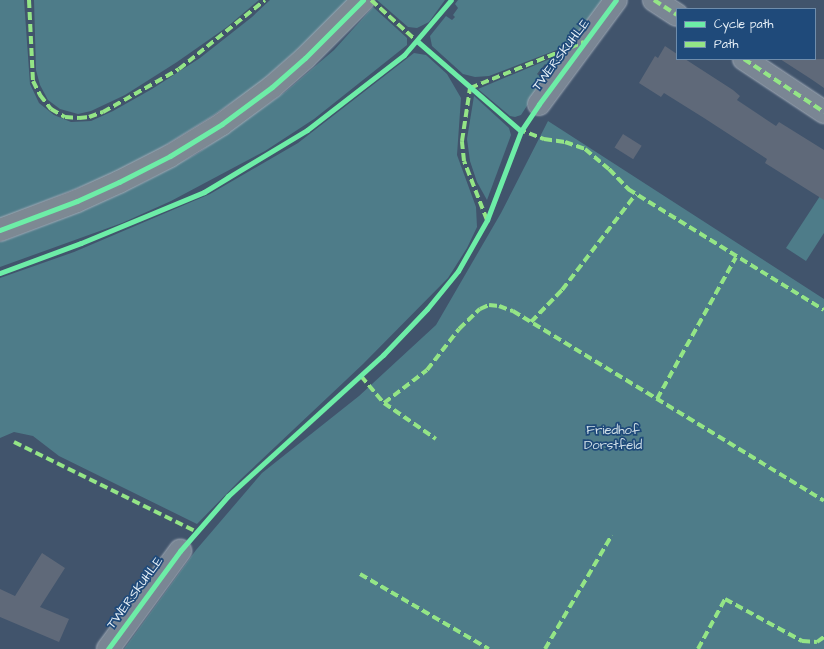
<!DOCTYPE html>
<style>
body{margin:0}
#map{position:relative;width:824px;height:649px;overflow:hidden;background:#41546c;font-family:"Architects Daughter",sans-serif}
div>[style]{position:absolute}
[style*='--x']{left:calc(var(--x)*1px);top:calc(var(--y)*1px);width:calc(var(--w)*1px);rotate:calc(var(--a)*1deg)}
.green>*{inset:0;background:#4e7c89}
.building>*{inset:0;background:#5f6979;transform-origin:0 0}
.roads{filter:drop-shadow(0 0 1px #a0aab6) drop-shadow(0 0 1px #a0aab6)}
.minor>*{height:22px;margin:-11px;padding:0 11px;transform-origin:11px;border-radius:11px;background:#7a8694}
.major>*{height:22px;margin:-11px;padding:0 11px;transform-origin:11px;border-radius:11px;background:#7d8993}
.quiet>*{height:4px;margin-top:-2px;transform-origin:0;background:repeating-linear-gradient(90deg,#94e586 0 8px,transparent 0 12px)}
.cycleway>*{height:5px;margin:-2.5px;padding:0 2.5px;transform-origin:2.5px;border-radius:2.5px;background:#6deda7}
span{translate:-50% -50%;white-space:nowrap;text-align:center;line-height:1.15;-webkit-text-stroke:3.5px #1f4a7a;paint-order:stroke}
.street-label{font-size:13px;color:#e8f1f8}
.park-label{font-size:13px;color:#d1e0e8}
.legend{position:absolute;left:676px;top:8px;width:140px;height:52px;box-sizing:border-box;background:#1f4a7a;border:1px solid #6f8dac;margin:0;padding:5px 7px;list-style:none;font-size:12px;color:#e8f1f8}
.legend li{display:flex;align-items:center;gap:8px;height:20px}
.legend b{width:20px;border:1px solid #6f8dac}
</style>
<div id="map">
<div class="green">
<div style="clip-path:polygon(0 0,24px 0,30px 84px,39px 103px,54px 115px,71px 122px,91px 121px,113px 111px,152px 89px,200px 58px,252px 17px,270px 0,350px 0,297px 50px,256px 86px,211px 117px,158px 150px,103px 178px,0 219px)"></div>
<div style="clip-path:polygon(34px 0,259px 0,227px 27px,177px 62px,125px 95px,91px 111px,78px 114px,60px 109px,48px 100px,40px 85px,36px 70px)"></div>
<div style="clip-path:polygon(377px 0,445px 0,429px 22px,417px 28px,408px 27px)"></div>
<div style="clip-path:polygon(458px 0,605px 0,572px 44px,489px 76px,475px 77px,463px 74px,432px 46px,430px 36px,446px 16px,452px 20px,455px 17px,453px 15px,458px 8px,455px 4px)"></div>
<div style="clip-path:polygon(373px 7px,407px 38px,407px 45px,314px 119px,265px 151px,171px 201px,122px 223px,0 267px,0 242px,76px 213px,144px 182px,198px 153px,285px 92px,334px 50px)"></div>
<div style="clip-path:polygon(414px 53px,426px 55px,447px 74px,461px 98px,457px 155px,476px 207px,477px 227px,467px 248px,448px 278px,363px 364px,240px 480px,197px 524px,59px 456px,33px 436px,14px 432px,0 438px,0 278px,74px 252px,210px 194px,298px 143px)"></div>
<div style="clip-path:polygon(564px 53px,552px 70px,545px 64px,537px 74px,544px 80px,521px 115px,515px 117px,510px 116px,478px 89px)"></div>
<div style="clip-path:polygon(474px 96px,509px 128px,511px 135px,487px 200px,477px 182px,470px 161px,467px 139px)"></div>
<div style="clip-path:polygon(548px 121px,824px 299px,824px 649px,124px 649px,196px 550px,262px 473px,359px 396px,436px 325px,501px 213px)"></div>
<div style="clip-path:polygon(824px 190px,824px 233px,806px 261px,786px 248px)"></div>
</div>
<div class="building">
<div style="clip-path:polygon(665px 46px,677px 54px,677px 59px,685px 59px,733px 90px,740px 96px,737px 100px,776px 126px,779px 122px,824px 150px,824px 200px,765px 163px,767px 159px,704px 118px,664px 93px,661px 97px,639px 83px,655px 56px,658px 58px)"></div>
<div style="clip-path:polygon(780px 59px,824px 59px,824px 88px,811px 79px)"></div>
<div style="left:623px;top:134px;width:22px;height:16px;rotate:32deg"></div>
<div style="clip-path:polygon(42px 553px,65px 568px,40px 607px,69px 619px,59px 642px,0 617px,0 589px,15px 596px)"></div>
</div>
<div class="roads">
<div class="minor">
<div style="--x:654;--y:0;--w:27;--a:33"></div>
<div style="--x:744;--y:59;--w:96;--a:33.5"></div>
<div style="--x:539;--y:104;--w:129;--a:-53.5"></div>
<div style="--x:108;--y:649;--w:122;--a:-53.7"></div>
</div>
<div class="major">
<div style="--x:0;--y:230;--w:82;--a:-20.6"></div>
<div style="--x:77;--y:201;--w:46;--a:-24.3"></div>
<div style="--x:119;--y:182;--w:57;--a:-27"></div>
<div style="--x:170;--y:156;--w:61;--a:-31.6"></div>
<div style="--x:222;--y:124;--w:62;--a:-36.5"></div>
<div style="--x:272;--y:87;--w:44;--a:-41.3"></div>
<div style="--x:305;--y:58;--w:82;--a:-45"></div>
</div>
</div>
<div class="quiet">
<div style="--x:29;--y:0;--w:81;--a:87.2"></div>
<div style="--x:33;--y:81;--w:16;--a:63"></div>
<div style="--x:40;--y:95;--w:18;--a:52"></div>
<div style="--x:51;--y:109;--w:16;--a:30"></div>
<div style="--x:65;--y:117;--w:14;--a:4"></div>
<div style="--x:79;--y:118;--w:10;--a:-6"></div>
<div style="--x:89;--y:117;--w:15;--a:-20"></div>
<div style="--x:103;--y:112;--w:87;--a:-29.5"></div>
<div style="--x:179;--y:69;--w:110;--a:-38.7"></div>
<div style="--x:371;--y:0;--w:63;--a:41.8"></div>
<div style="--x:654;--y:0;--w:27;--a:33"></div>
<div style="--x:744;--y:59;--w:96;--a:33.5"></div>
<div style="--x:518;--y:129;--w:28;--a:21"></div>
<div style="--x:544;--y:139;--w:21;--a:8"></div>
<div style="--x:565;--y:142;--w:21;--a:19"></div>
<div style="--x:585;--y:149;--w:31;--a:40"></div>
<div style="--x:609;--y:169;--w:28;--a:46"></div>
<div style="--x:628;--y:189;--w:230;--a:31.7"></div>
<div style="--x:487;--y:220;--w:63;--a:-111.3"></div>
<div style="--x:464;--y:161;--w:20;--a:-96"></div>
<div style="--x:462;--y:141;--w:54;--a:-81.4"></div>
<div style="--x:470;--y:88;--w:123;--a:-22"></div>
<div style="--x:531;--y:322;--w:45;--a:-45.9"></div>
<div style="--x:562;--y:290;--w:121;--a:-52.4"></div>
<div style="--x:361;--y:376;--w:35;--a:50"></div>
<div style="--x:384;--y:403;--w:63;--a:34.7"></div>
<div style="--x:657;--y:399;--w:162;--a:-60.9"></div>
<div style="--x:384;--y:403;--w:54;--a:-37.5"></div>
<div style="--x:427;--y:370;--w:52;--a:-52"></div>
<div style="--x:459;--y:329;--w:29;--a:-44"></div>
<div style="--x:480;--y:309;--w:10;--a:-24"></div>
<div style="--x:489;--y:305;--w:10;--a:6"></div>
<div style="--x:499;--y:306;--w:15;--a:20"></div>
<div style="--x:513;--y:311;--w:364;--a:31.4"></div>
<div style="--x:14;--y:442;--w:204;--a:26.2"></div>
<div style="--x:360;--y:574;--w:149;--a:30.2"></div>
<div style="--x:545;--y:649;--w:132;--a:-59.6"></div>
<div style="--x:698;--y:649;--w:57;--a:-61.6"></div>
<div style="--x:725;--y:599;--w:88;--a:28.6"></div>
<div style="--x:802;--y:641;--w:15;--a:4"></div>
<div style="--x:817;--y:642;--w:9;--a:-36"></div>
</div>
<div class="cycleway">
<div style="--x:417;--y:41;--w:138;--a:40.9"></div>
<div style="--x:0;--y:230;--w:82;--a:-20.6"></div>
<div style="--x:77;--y:201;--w:46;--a:-24.3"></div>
<div style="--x:119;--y:182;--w:57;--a:-27"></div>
<div style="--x:170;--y:156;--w:61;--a:-31.6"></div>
<div style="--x:222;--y:124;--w:62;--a:-36.5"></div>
<div style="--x:272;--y:87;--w:44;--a:-41.3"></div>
<div style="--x:305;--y:58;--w:82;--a:-45"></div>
<div style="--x:0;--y:273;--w:86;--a:-20.3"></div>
<div style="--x:81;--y:243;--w:133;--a:-22.5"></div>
<div style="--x:204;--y:192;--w:120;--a:-31"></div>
<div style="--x:307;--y:130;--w:123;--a:-37.7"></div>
<div style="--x:404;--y:55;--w:72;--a:-49.5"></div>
<div style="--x:108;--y:649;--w:122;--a:-53.7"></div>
<div style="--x:180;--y:551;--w:73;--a:-48.9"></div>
<div style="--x:228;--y:496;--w:210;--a:-42.3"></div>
<div style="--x:383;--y:355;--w:64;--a:-46.3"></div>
<div style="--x:427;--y:309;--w:49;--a:-50.8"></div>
<div style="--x:458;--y:271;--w:59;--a:-60.4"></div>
<div style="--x:487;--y:220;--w:95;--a:-69.1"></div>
<div style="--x:521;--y:131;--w:32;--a:-56"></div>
<div style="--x:539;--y:104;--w:129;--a:-53.5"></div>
</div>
<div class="street-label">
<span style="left:561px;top:55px;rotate:-53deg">TWERSKUHLE</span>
<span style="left:135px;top:593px;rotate:-54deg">TWERSKUHLE</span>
</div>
<div class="park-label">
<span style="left:613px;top:438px">Friedhof<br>Dorstfeld</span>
</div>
<ul class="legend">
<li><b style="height:5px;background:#6deda7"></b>Cycle path</li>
<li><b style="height:5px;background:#94e586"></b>Path</li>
</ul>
</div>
